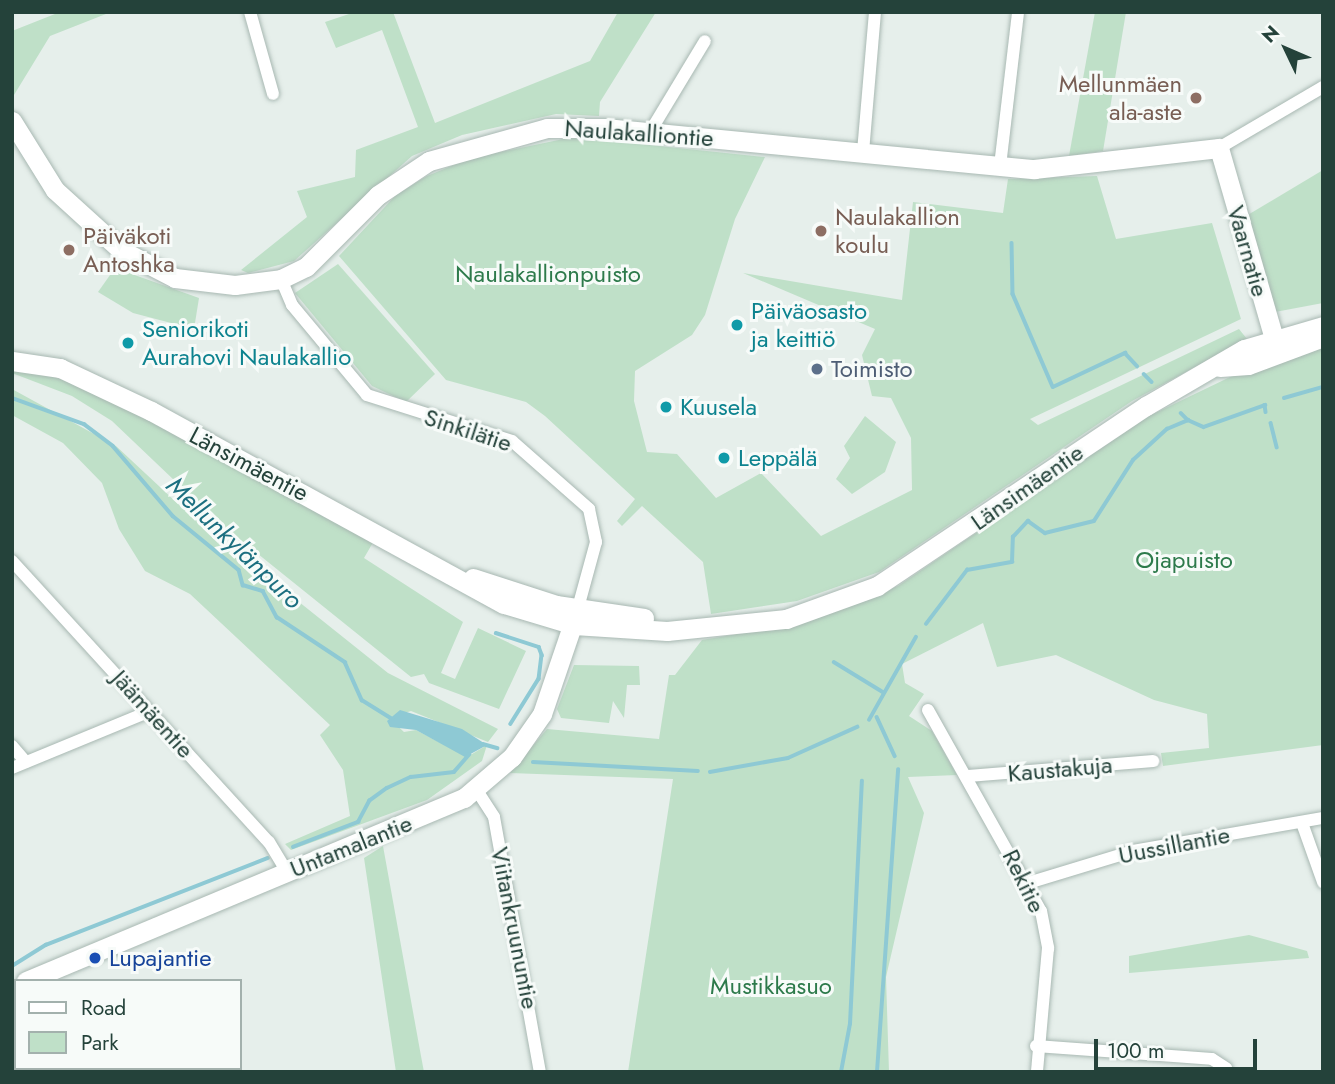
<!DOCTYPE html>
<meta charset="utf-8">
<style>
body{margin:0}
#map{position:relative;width:1335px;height:1084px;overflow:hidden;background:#e6efeb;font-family:Jost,sans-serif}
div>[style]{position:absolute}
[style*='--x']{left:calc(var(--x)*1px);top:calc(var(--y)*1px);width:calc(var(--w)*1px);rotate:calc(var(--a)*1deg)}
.green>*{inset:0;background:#bfe0c8}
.water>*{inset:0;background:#8ec9d4}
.stream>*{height:3.5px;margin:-1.75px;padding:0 1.75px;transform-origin:1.75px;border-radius:1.75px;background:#8ec9d4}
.roads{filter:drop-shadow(0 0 2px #a8b8b2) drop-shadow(0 0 2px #a8b8b2)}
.street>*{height:12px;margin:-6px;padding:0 6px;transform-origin:6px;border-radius:6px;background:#fff}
.secondary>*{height:19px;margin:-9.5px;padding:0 9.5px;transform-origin:9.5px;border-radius:9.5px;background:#fff}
.dots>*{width:19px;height:19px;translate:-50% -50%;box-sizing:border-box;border:4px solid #f7fbf9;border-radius:50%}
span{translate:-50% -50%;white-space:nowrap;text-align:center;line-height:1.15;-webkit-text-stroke:6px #f7fbf9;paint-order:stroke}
.education-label{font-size:24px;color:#785e54}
.right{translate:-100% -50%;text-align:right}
.left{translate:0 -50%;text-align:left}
.street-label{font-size:24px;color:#24423a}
.park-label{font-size:24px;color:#2d7a4b}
.culture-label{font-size:24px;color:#0d838f}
.service-label{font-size:24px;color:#4e5e75}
.transit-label{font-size:24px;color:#164399}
.water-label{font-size:26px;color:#1c6f80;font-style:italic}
.frame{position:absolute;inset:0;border:14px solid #24423a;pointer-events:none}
.legend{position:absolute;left:14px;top:979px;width:228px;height:91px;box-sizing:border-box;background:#f7fbf9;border:2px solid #a3b1ad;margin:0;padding:9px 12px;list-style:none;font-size:21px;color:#24423a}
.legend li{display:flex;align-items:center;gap:14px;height:35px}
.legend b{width:35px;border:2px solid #a3b1ad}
.north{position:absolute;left:1251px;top:14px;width:70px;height:70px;-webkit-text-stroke:5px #f7fbf9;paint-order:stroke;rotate:314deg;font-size:19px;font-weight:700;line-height:28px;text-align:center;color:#24423a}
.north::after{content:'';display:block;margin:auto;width:24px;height:32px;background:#24423a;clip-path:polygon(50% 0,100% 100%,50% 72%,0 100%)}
.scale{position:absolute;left:1094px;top:1039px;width:163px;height:32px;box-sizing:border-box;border:4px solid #24423a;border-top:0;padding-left:9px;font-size:21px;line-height:24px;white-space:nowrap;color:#24423a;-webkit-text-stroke:5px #f7fbf9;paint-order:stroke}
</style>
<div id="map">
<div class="green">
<div style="clip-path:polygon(60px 12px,111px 12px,50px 36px,14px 95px,12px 31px)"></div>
<div style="clip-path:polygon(355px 12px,393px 12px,435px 123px,590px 61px,618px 12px,656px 12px,600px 102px,599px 116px,556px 114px,462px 135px,412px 156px,294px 261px,248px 273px,241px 270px,307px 217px,297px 191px,355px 177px,356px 150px,418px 127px,382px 30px,336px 48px,325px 22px)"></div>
<div style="clip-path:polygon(1095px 12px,1126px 12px,1103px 151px,1069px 156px)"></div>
<div style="clip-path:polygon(573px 137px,765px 157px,735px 219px,705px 315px,692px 335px,635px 371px,634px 401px,647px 452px,677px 454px,716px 498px,761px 473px,821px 536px,912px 490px,911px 438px,891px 398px,872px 396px,862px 355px,875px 329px,743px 273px,902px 300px,913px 202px,1003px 213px,1008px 179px,1097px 176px,1116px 239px,1212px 223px,1241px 319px,1030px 419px,1038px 425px,1239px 329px,1247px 339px,1132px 401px,879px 572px,797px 601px,711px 614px,703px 562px,642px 506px,622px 526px,617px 521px,635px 499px,545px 416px,526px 402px,446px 380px,339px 256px,396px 195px,427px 176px,471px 158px)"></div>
<div style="clip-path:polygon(1323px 170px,1323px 303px,1275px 312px,1246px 216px)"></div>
<div style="clip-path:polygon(338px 264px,435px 374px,406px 402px,372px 386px,295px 293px)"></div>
<div style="clip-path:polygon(115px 268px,199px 298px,194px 329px,133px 313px,98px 292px)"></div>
<div style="clip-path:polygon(1323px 344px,1323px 745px,1163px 766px,1161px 753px,1209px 748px,1207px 714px,1154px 700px,1056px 655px,997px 667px,983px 623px,902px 664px,905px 683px,924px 694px,909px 716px,932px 731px,957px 775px,908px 777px,924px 813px,886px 977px,889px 1072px,628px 1072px,673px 779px,510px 773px,547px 729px,659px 739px,669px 675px,675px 675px,702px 640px,802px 623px,898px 586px,1147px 417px,1255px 365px)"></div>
<div style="clip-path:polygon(12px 365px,94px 389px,375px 539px,364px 558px,463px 622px,441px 673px,455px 679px,478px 628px,526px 651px,499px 709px,429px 683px,424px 674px,411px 677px,217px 521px,112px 421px,72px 396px,12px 373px)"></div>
<div style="clip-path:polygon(12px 389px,116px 446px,190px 515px,388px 673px,498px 729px,488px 742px,411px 711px,389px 718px,404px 732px,416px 730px,467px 757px,487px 745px,482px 761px,427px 800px,291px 850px,285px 844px,350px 816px,343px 770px,320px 735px,330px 725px,190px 594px,145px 571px,119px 529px,102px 483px,63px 443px,12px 415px)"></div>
<div style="clip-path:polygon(865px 416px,896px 442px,885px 472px,852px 494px,836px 479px,850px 458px,844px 446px)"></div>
<div style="clip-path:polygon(574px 665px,639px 666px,640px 685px,627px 685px,624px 718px,613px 701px,609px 723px,561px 718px,557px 709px)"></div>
<div style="clip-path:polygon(383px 846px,421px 1056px,424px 1072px,396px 1072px,364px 858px)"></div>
<div style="clip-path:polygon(1249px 935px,1307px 951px,1309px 958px,1129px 973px,1129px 956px)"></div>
</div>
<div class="water">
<div style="clip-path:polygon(400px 710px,462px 729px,487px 745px,465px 757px,416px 730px,390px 727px,387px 721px)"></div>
</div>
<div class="stream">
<div style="--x:1012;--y:243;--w:51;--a:88.9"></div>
<div style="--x:1013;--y:294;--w:101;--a:66.7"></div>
<div style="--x:1053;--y:387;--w:80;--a:-25.3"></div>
<div style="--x:1125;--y:353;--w:18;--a:47"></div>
<div style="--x:1144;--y:374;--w:11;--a:45"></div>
<div style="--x:12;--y:398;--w:77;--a:19.9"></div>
<div style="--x:84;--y:424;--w:36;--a:37"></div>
<div style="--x:113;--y:446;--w:92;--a:49.4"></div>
<div style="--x:173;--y:516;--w:85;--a:39.3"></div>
<div style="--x:239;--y:570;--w:16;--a:75"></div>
<div style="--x:243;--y:585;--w:21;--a:17"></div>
<div style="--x:263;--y:591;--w:30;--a:62"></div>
<div style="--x:277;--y:617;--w:82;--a:33.5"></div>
<div style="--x:345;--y:662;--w:42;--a:65.9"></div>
<div style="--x:362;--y:700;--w:36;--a:32"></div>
<div style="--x:1284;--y:398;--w:41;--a:-15.8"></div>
<div style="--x:1181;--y:413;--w:10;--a:45"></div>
<div style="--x:1271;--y:423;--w:25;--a:76"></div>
<div style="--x:926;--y:624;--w:68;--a:-52.8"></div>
<div style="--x:967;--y:570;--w:46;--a:-10.1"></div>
<div style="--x:1012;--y:562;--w:25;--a:-88"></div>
<div style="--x:1013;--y:537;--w:22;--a:-47"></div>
<div style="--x:1028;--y:521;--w:21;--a:35"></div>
<div style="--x:1045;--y:533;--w:50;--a:-13.8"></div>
<div style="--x:1094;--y:521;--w:72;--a:-57.4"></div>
<div style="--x:1133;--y:460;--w:46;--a:-42.4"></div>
<div style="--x:1167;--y:429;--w:23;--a:-23"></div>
<div style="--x:1188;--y:420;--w:17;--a:24"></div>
<div style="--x:1204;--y:427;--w:65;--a:-19.8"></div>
<div style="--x:1265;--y:405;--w:7;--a:82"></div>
<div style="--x:496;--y:633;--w:45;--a:18"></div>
<div style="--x:539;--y:647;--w:9;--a:69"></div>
<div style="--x:542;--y:655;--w:24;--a:97"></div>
<div style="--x:539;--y:679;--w:53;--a:121.9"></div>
<div style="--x:834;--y:662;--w:57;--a:31.5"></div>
<div style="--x:877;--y:717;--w:43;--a:65.2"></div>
<div style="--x:869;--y:720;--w:95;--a:-60.5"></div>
<div style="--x:483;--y:744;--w:15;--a:16"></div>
<div style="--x:533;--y:762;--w:165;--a:3.1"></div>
<div style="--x:710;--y:772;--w:79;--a:-10.2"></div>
<div style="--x:788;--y:758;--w:76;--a:-24.2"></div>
<div style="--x:293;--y:847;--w:70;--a:-21"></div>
<div style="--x:358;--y:822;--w:24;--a:-62"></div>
<div style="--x:369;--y:801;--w:22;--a:-36"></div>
<div style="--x:387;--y:788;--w:26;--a:-25"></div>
<div style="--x:411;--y:777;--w:43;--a:-6.6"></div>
<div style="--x:454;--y:772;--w:23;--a:-49"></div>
<div style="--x:12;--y:966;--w:40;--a:-32"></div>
<div style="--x:46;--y:945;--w:238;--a:-21.4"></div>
<div style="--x:841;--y:1072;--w:49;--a:-79.4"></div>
<div style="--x:850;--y:1024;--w:243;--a:-87.2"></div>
<div style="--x:877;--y:1072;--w:303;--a:-86"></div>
</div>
<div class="roads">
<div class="street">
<div style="--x:250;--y:12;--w:85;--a:74.3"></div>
<div style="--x:650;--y:132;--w:106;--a:-58.9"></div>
<div style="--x:1219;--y:148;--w:121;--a:-30.4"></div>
<div style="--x:863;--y:152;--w:141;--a:-85.1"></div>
<div style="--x:1000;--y:166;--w:155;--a:-83.3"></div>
<div style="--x:281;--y:279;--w:28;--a:67"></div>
<div style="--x:292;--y:305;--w:117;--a:50.2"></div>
<div style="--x:367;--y:395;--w:152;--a:17.6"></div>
<div style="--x:512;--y:441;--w:103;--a:41.4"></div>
<div style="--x:589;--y:509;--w:34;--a:78"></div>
<div style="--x:596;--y:542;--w:68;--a:105.3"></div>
<div style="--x:12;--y:561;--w:381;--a:47.6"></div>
<div style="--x:269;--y:842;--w:35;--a:59"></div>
<div style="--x:928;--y:710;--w:231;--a:60.7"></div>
<div style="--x:1041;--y:911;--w:38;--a:79"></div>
<div style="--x:1048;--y:948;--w:124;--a:95.1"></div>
<div style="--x:12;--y:746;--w:21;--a:49"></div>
<div style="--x:12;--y:768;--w:149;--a:-22.4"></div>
<div style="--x:968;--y:776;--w:186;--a:-4.6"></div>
<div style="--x:476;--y:789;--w:33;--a:57"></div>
<div style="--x:494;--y:817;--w:259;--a:79.8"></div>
<div style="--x:1302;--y:823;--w:63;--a:70.4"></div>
<div style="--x:1028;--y:883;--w:110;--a:-16.9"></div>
<div style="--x:1133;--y:851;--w:193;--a:-9.9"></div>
<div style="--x:1036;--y:1046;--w:176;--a:4.2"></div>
<div style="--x:1212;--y:1059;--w:17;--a:33"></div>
<div style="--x:102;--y:1068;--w:4;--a:63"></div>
</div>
<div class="secondary">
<div style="--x:12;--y:121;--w:81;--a:58.1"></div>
<div style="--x:55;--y:190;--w:89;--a:42.3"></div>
<div style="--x:121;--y:250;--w:61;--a:27.4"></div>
<div style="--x:175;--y:278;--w:60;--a:6.7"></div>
<div style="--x:235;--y:285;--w:46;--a:-7.4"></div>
<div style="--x:281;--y:279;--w:28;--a:-26"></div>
<div style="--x:306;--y:267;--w:102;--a:-45"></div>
<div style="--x:378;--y:195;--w:61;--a:-33.7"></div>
<div style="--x:429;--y:161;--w:123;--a:-15.6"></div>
<div style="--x:547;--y:128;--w:58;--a:0"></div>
<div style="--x:605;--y:128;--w:431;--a:5.5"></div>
<div style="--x:1034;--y:169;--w:186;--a:-6.5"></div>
<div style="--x:1219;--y:148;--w:213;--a:73.9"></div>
<div style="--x:12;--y:361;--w:49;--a:8.3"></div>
<div style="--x:60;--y:368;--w:101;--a:25.3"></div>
<div style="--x:151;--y:411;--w:402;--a:28.7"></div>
<div style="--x:504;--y:604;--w:73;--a:16.7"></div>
<div style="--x:574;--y:625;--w:93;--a:3.7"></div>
<div style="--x:667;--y:631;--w:120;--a:-5.8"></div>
<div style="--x:786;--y:619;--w:97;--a:-19.9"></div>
<div style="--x:877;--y:586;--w:324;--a:-33.8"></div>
<div style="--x:1146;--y:406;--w:113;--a:-30.2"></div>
<div style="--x:1244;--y:349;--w:82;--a:-16.2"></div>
<div style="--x:1220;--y:367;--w:28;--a:-4"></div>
<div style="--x:1248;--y:365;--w:75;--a:-20.4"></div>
<div style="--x:473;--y:578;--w:87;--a:18"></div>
<div style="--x:556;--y:605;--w:89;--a:8.4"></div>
<div style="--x:26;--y:981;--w:475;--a:-22.7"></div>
<div style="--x:464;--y:798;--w:63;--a:-40.5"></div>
<div style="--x:512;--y:757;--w:52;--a:-55.1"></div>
<div style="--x:542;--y:714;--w:112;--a:-71.2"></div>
</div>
</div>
<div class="dots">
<div style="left:1196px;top:98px;background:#8d6e63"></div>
<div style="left:821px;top:231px;background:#8d6e63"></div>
<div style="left:69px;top:250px;background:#8d6e63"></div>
<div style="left:737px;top:325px;background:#0f9aa8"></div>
<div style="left:128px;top:343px;background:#0f9aa8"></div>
<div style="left:817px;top:369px;background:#5c6f8a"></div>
<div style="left:666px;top:407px;background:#0f9aa8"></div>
<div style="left:724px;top:458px;background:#0f9aa8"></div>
<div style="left:95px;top:958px;background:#1a4fb4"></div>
</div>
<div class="education-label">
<span class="right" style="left:1182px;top:98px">Mellunmäen<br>ala-aste</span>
<span class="left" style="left:835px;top:231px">Naulakallion<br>koulu</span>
<span class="left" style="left:83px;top:250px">Päiväkoti<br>Antoshka</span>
</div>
<div class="street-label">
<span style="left:639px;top:133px;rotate:4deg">Naulakalliontie</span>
<span style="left:1248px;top:251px;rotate:74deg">Vaarnatie</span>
<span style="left:468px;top:430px;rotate:18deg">Sinkilätie</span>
<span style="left:249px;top:464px;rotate:28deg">Länsimäentie</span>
<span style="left:1027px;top:487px;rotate:-35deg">Länsimäentie</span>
<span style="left:153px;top:714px;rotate:48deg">Jäämäentie</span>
<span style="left:1060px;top:769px;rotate:-5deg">Kaustakuja</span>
<span style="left:1174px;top:845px;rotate:-11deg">Uussillantie</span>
<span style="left:351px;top:846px;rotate:-22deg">Untamalantie</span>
<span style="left:1024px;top:881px;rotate:64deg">Rekitie</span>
<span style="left:515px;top:928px;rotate:79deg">Viitankruununtie</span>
</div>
<div class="park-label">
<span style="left:548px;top:274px">Naulakallionpuisto</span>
<span style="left:1184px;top:560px">Ojapuisto</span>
<span style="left:771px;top:986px">Mustikkasuo</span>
</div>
<div class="culture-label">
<span class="left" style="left:751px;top:325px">Päiväosasto<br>ja keittiö</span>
<span class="left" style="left:142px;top:343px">Seniorikoti<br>Aurahovi Naulakallio</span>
<span class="left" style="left:680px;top:407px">Kuusela</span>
<span class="left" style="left:738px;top:458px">Leppälä</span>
</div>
<div class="service-label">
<span class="left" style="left:831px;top:369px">Toimisto</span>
</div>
<div class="transit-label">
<span class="left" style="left:109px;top:958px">Lupajantie</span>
</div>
<div class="water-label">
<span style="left:234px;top:543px;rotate:44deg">Mellunkylänpuro</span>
</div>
<div class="frame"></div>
<ul class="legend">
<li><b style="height:9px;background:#fff"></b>Road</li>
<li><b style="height:19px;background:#bfe0c8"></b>Park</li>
</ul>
<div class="north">N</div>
<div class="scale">100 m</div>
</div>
